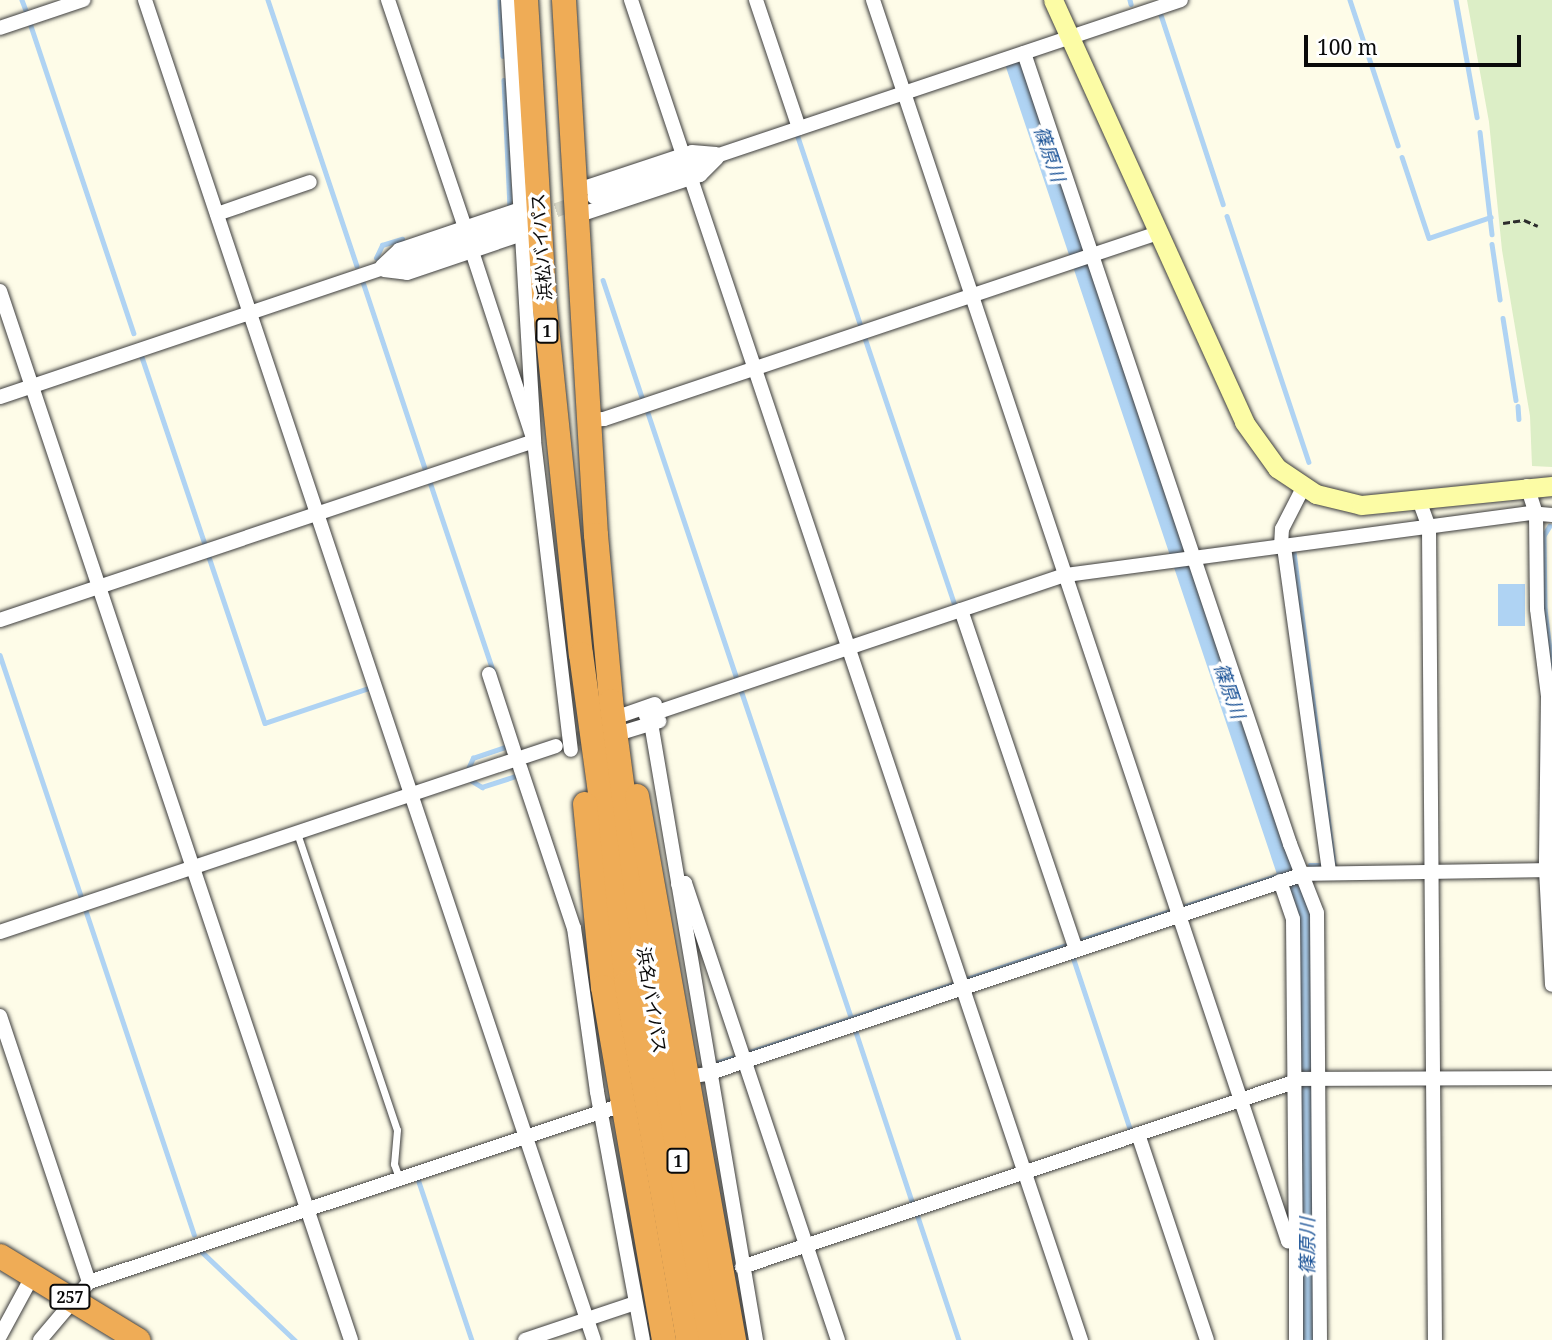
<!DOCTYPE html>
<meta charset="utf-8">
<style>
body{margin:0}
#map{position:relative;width:1552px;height:1340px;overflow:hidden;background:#fefce8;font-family:"Noto Serif","Noto Sans JP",serif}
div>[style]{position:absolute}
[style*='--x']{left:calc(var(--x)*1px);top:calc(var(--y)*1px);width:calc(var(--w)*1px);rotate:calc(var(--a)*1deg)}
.pitch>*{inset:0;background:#dceec6}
.water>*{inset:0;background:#afd3f3;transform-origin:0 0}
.stream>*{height:4.5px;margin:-2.25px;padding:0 2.25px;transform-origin:2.25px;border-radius:2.25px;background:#afd3f3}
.river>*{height:26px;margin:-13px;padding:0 13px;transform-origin:13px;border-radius:13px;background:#afd3f3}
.street-tunnel>*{height:14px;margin-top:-7px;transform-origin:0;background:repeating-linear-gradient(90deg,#d9d8c7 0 14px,transparent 0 21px)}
.path>*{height:2.5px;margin-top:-1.25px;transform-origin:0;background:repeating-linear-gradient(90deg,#2c2c2c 0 7px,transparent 0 10.5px)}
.roads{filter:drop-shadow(0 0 2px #3d3d3d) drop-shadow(0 0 2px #3d3d3d)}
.lane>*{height:7px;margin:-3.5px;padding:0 3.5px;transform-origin:3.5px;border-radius:3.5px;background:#fff}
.street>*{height:14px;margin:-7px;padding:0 7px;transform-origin:7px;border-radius:7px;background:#fff}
.secondary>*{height:19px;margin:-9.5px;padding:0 9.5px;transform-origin:9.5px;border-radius:9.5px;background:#fcfca5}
.highway>*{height:24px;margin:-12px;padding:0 12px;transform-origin:12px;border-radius:12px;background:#efac56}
span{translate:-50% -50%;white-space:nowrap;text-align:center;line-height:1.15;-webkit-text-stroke:7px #fff;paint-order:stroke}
.shield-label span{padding:2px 5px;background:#fff;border:2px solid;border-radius:5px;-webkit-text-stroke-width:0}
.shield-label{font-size:16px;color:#0a0a0a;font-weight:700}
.street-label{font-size:18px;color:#0a0a0a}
.water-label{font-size:19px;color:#1a5296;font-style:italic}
.scale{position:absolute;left:1304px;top:35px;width:217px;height:32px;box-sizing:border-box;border:4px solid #0a0a0a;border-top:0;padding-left:9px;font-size:21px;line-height:24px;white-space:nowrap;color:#0a0a0a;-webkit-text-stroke:5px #fff;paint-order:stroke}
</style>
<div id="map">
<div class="pitch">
<div style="clip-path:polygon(1467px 0,1552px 0,1552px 467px,1532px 466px,1530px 416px,1502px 250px,1489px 122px)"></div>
</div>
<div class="water">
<div style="left:1498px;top:584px;width:27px;height:42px"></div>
</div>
<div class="stream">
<div style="--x:22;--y:0;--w:14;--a:69"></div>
<div style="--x:268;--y:0;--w:280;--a:71.5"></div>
<div style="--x:500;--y:0;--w:56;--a:86.9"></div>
<div style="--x:1130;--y:0;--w:4;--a:76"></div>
<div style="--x:1350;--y:0;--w:153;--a:71.7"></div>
<div style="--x:1456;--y:0;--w:119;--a:79.8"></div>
<div style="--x:1161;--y:15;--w:199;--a:71.8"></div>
<div style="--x:30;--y:23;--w:327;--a:71.5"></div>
<div style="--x:504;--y:80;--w:127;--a:87.3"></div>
<div style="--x:1480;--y:132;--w:103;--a:83.3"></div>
<div style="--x:798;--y:137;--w:199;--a:71.6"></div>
<div style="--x:1402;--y:157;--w:85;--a:71.6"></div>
<div style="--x:1429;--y:238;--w:65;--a:-18.7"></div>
<div style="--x:1227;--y:216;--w:259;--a:71.6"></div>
<div style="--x:1492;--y:244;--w:56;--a:81.7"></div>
<div style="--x:376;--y:258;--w:14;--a:-65"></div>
<div style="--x:382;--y:245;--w:21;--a:-17"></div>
<div style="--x:603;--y:280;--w:126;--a:71.6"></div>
<div style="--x:363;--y:282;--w:199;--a:71.6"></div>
<div style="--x:1503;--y:318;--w:83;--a:81"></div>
<div style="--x:865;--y:338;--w:283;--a:71.4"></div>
<div style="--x:142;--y:357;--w:197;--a:71.4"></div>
<div style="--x:1518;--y:406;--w:13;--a:86"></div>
<div style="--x:647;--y:410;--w:284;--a:71.5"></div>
<div style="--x:430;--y:482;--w:201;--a:71.5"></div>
<div style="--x:1550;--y:526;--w:12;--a:121"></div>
<div style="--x:1544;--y:536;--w:73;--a:89.2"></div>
<div style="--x:1545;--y:609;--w:57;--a:83"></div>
<div style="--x:1294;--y:552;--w:316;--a:82.7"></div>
<div style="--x:209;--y:557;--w:175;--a:71.4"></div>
<div style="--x:265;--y:723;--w:107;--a:-18.6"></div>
<div style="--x:0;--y:655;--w:256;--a:71.4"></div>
<div style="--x:741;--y:690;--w:348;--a:71.4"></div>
<div style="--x:468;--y:769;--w:12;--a:-66"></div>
<div style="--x:473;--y:758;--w:37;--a:-19"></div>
<div style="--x:472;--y:781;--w:12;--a:31"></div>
<div style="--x:482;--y:787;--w:36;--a:-18"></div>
<div style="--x:1310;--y:865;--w:11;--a:0"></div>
<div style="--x:1186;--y:906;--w:117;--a:-18.4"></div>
<div style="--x:86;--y:911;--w:341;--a:71.5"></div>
<div style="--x:1079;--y:941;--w:96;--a:-18.2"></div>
<div style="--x:1073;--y:957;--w:183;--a:71.6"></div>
<div style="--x:967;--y:979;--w:109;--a:-18.8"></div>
<div style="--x:856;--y:1032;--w:181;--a:71.7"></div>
<div style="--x:750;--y:1052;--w:214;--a:-18.5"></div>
<div style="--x:713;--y:1064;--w:20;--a:-18"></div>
<div style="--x:418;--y:1179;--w:170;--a:71.5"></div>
<div style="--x:917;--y:1214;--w:133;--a:71.6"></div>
<div style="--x:200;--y:1250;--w:131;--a:43.5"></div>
</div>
<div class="river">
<div style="--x:1019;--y:65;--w:899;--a:71.44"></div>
<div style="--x:1305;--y:917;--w:423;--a:89.6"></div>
</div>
<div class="street-tunnel">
<div style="--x:536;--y:217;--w:46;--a:-18.8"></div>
<div style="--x:556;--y:746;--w:95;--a:-18.4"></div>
</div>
<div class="path">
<div style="--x:1503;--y:223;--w:21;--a:-8"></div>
<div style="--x:1524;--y:220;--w:15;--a:23"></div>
</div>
<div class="roads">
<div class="lane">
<div style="--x:297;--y:833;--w:313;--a:71.4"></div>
<div style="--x:397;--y:1130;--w:34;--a:95"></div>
<div style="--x:394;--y:1164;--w:15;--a:70"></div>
</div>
<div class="street">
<div style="--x:145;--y:0;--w:1413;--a:71.48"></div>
<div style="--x:388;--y:0;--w:241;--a:71.3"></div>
<div style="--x:508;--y:0;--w:442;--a:86.6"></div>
<div style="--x:534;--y:441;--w:311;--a:83.2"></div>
<div style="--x:631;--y:0;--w:1414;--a:71.44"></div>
<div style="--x:756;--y:0;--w:135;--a:71.4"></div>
<div style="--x:873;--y:0;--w:1309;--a:71.51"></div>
<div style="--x:1288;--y:1241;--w:8;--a:-7"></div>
<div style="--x:1296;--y:1240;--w:100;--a:90"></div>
<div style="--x:0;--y:28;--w:88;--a:-18.6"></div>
<div style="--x:1024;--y:53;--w:835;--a:71.41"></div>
<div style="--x:1290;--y:844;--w:74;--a:68.6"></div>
<div style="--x:1317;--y:913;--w:427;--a:89.6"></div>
<div style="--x:575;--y:191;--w:123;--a:-18.4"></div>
<div style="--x:692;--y:152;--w:24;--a:5"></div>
<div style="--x:594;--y:197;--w:619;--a:-18.55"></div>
<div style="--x:217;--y:214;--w:98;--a:-19"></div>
<div style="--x:576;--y:216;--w:131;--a:-18.3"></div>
<div style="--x:700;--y:175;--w:24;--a:-45"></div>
<div style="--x:382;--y:266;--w:23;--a:-43"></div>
<div style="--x:399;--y:250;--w:135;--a:-18.6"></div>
<div style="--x:384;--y:270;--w:23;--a:7"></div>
<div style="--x:407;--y:273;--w:128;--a:-18.7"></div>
<div style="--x:0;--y:291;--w:1106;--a:71.5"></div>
<div style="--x:0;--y:397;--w:542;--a:-18.6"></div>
<div style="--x:589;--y:420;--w:15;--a:-4"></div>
<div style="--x:604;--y:419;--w:584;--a:-18.56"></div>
<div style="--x:1527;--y:486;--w:28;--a:72"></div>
<div style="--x:1536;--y:513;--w:96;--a:89.4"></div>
<div style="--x:1537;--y:609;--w:88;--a:82.8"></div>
<div style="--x:1548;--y:696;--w:174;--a:90.7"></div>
<div style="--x:1546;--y:870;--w:115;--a:87"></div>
<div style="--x:1419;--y:500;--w:30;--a:70"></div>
<div style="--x:1429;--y:528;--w:812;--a:89.58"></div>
<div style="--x:1281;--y:547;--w:18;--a:-87"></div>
<div style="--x:1282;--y:529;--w:46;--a:-62.9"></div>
<div style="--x:1284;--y:547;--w:329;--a:82.1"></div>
<div style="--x:961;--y:610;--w:359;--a:71.3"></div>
<div style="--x:0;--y:620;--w:563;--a:-18.53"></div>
<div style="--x:534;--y:441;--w:200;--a:-108.1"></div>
<div style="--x:489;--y:674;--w:81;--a:72"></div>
<div style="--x:620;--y:716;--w:37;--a:-19"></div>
<div style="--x:646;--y:716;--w:443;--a:-18.6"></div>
<div style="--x:1066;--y:575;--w:467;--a:-7.6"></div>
<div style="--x:1529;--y:513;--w:23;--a:5"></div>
<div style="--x:651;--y:723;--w:626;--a:80.34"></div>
<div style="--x:624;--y:732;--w:37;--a:-17"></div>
<div style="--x:520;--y:767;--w:170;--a:71.5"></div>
<div style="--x:574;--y:928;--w:166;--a:82"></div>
<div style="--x:597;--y:1092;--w:252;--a:79.5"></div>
<div style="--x:1280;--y:881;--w:40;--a:71.1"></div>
<div style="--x:1293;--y:919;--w:321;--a:89.5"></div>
<div style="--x:678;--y:884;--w:7;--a:-8"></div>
<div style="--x:685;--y:883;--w:482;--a:71.5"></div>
<div style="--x:0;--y:932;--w:586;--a:-18.5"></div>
<div style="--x:0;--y:1016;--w:280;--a:71.5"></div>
<div style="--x:686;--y:1077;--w:21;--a:-8"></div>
<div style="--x:707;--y:1074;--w:630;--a:-18.52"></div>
<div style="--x:1304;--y:874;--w:242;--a:-0.9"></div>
<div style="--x:1294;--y:1079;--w:258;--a:-0.2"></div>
<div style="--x:1138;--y:1134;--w:217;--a:71.5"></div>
<div style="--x:742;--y:1267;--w:582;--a:-18.53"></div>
<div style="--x:0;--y:1336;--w:69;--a:-61.6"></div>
<div style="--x:40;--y:1340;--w:76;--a:-49.8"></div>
<div style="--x:89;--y:1282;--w:562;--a:-18.37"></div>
<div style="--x:525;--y:1340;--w:116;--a:-18.6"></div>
</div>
<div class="secondary">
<div style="--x:1053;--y:0;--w:463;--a:65.6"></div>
<div style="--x:1244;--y:422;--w:57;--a:54.3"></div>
<div style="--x:1277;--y:468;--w:47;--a:33.7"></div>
<div style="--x:1316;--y:494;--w:46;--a:13.7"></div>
<div style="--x:1361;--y:505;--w:192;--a:-5.7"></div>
</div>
<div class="highway">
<div style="--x:526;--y:0;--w:309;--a:86.5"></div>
<div style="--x:545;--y:308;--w:348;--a:84.1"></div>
<div style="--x:581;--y:654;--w:333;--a:82.2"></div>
<div style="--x:626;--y:984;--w:361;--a:80.1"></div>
<div style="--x:564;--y:0;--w:536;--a:86.58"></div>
<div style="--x:596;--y:535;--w:167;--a:84.8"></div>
<div style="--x:611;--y:701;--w:281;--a:82.4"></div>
<div style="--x:648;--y:980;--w:365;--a:80.1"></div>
<div style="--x:637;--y:796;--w:553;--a:79.89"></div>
<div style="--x:585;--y:804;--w:184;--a:84.4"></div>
<div style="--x:603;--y:987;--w:358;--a:80.2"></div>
<div style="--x:0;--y:1256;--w:162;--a:31.3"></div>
</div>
</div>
<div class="shield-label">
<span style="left:547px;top:331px">1</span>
<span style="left:678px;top:1161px">1</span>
<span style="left:70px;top:1297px">257</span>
</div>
<div class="street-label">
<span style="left:541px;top:247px;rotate:-94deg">浜松バイパス</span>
<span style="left:652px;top:1000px;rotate:81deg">浜名バイパス</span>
</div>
<div class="water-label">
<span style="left:1049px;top:154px;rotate:71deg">篠原川</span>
<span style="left:1229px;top:691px;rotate:71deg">篠原川</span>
<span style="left:1308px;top:1246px;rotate:-90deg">篠原川</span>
</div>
<div class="scale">100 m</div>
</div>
